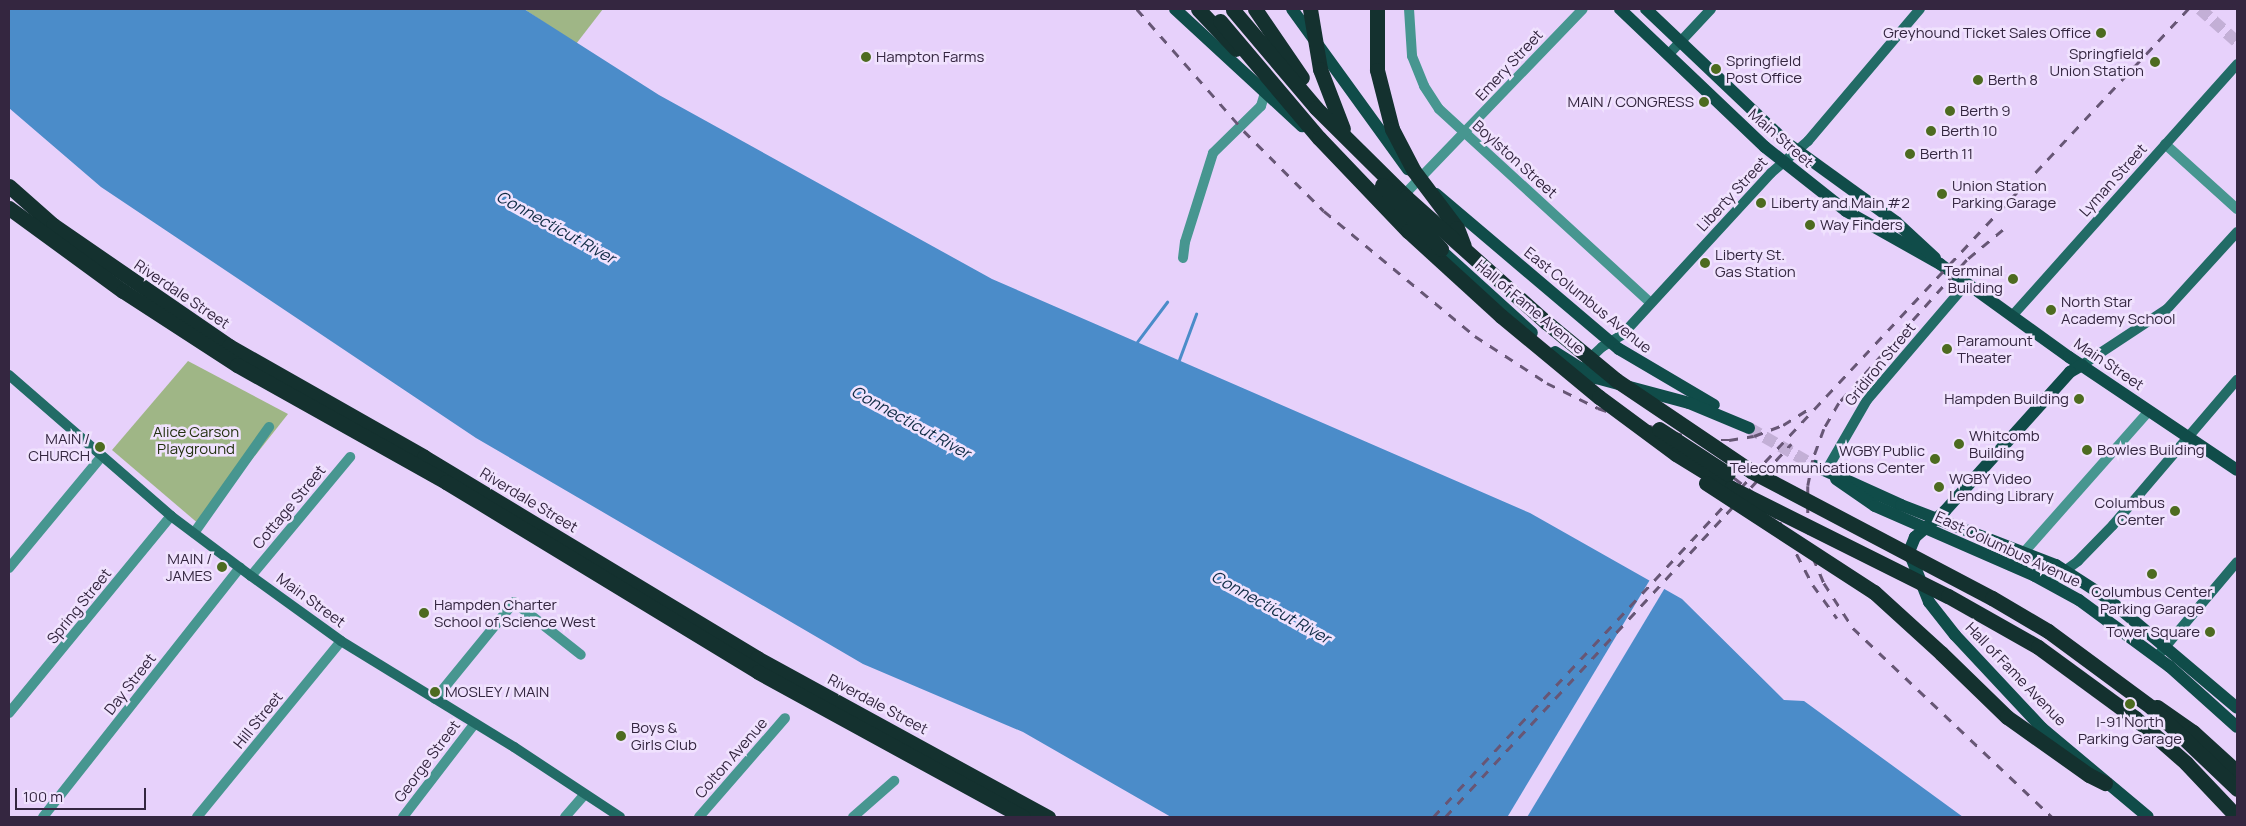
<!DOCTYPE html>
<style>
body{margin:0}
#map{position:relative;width:2246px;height:826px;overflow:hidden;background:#e7d1fb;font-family:Manrope,sans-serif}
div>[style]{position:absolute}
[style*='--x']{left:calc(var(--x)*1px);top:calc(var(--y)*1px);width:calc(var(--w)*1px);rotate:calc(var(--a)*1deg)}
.green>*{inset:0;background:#9fb686}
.water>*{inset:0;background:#4b8cc9}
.pier>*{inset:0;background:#e7d1fb;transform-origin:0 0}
.stream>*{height:2.5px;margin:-1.25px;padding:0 1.25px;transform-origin:1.25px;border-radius:1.25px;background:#4b8cc9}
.primary-tunnel>*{height:12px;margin-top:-6px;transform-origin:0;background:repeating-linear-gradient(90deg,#c3afd6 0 12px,transparent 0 18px)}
.street>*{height:10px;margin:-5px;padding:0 5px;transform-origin:5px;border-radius:5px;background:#479690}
.secondary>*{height:10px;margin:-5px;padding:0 5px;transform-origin:5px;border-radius:5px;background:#226b66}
.primary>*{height:12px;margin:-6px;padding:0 6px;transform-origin:6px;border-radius:6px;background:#104c49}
.highway>*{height:15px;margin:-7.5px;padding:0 7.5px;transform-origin:7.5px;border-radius:7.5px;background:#14312f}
.rail>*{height:2.5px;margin-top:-1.25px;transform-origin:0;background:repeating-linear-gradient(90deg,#675675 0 9px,transparent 0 18px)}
.highway-bridge>*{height:15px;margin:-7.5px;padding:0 7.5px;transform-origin:7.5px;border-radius:7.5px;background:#14312f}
.dots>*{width:14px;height:14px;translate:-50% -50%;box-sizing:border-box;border:2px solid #f0e2fe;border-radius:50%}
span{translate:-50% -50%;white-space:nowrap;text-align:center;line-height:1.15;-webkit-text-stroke:5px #f0e2fe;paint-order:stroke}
.poi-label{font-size:15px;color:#342640}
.right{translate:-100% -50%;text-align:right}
.left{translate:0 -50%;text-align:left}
.street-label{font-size:15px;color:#342640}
.park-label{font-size:15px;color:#233110}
.water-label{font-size:16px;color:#102c45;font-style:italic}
.frame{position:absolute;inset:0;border:10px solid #342640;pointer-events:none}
.scale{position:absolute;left:15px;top:788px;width:131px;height:22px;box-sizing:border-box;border:2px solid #342640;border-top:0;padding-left:6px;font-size:15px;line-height:18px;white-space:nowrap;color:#342640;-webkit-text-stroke:4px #f0e2fe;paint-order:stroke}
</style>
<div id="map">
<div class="green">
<div style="clip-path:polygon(524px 9px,603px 9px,576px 44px)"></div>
<div style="clip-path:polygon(188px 361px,288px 414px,200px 525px,112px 450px)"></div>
</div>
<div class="water">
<div style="clip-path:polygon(9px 9px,524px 9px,659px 95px,992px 279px,1530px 513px,1682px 599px,1784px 700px,1804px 701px,1963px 817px,1171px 817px,1023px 732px,863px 664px,476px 438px,101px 187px,9px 108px)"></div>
</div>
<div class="pier">
<div style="left:1651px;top:578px;width:17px;height:328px;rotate:31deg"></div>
</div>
<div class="stream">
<div style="--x:1137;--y:342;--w:50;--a:-53.1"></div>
<div style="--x:1179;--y:360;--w:49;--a:-69.7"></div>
</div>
<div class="primary-tunnel">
<div style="--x:2200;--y:9;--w:50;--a:41.7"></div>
<div style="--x:1749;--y:428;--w:76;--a:29.9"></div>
</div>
<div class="street">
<div style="--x:1409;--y:9;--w:47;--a:86.3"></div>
<div style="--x:1412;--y:56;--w:32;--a:68"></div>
<div style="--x:1424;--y:86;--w:27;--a:57"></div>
<div style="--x:1439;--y:109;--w:287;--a:42.5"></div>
<div style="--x:2165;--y:144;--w:97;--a:42.1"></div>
<div style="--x:1401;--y:198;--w:262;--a:-46.1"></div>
<div style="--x:1183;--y:258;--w:16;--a:-83"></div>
<div style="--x:1185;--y:242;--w:93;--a:-72.5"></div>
<div style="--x:1213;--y:153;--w:67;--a:-44.4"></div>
<div style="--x:1261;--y:106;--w:14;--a:-73"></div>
<div style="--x:194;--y:533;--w:130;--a:-54.7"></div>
<div style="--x:2025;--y:551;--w:187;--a:-48.5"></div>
<div style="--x:9;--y:568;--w:144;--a:-50.3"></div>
<div style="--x:251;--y:576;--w:155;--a:-50.2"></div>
<div style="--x:435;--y:699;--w:125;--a:-50.8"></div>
<div style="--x:514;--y:602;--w:85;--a:38.3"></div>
<div style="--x:9;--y:713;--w:255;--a:-50.6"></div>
<div style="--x:43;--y:817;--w:318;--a:-51.7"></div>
<div style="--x:197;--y:817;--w:227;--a:-50.7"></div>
<div style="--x:403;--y:817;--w:118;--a:-52.5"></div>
<div style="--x:565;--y:817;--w:30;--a:-49"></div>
<div style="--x:699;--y:817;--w:131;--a:-49"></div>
<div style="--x:853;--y:817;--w:55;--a:-41.3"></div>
</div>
<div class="secondary">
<div style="--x:1668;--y:55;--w:63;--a:-46.9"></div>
<div style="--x:2012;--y:316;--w:338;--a:-48.2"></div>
<div style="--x:1587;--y:361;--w:21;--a:-43"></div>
<div style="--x:1602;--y:347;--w:23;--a:-31"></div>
<div style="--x:1622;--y:335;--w:220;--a:-47.4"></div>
<div style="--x:1771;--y:173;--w:49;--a:-40.9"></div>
<div style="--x:1808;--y:141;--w:173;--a:-49.7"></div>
<div style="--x:2082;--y:365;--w:102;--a:-33.4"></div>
<div style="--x:2167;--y:309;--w:104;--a:-47.7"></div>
<div style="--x:9;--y:375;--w:215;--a:41"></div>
<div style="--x:171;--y:516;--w:100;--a:36.9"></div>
<div style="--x:251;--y:576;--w:111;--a:35.8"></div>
<div style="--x:341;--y:641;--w:203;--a:31.5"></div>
<div style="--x:514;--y:747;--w:127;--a:33.4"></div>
<div style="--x:1826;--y:471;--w:82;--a:-60"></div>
<div style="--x:1867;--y:400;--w:154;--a:-49.5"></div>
<div style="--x:2048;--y:583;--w:37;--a:-36"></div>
<div style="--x:2078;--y:561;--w:50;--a:-45.8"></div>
<div style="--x:2113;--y:525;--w:191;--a:-49.5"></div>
<div style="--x:2160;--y:653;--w:119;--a:-49.8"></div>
</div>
<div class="primary">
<div style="--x:1175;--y:9;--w:173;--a:42.7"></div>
<div style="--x:1292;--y:9;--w:198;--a:54.1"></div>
<div style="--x:1620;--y:9;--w:200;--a:43.6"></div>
<div style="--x:1765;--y:147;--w:103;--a:38.3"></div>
<div style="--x:1846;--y:211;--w:108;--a:29.4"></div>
<div style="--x:1940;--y:264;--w:159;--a:35.8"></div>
<div style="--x:2069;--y:357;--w:202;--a:33.9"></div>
<div style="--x:1646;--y:9;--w:195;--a:43.5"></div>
<div style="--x:1787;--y:143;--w:135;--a:35.9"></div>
<div style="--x:1896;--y:222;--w:53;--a:42.7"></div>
<div style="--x:1436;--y:194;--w:240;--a:40.3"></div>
<div style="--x:1619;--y:349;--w:110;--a:30.5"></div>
<div style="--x:1434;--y:244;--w:132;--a:42.2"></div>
<div style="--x:1555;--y:352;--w:49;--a:32.4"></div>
<div style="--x:1596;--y:378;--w:96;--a:15"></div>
<div style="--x:1689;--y:403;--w:65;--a:22.6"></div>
<div style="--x:2082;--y:365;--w:14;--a:150"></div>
<div style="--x:2070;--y:372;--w:187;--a:132"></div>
<div style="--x:1945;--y:511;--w:40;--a:139"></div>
<div style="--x:1915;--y:537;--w:16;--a:112"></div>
<div style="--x:1909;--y:552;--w:54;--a:68.2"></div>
<div style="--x:1929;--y:602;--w:42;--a:51.8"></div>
<div style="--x:1955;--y:635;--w:127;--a:46.9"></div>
<div style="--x:2042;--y:728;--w:138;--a:40"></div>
<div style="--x:1815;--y:466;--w:94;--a:24.4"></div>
<div style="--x:1901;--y:505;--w:166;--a:21.2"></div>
<div style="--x:2056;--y:565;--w:61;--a:32.9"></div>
<div style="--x:2107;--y:598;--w:170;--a:40.2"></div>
<div style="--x:1836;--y:479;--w:47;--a:34.7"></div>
<div style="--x:1875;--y:506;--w:175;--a:23.6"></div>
<div style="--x:2035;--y:576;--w:50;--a:28.6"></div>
<div style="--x:2079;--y:600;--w:112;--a:36.3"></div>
<div style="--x:2169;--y:666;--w:91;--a:41.9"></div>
</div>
<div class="highway">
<div style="--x:1198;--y:9;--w:55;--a:46.5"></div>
<div style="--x:9;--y:186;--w:59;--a:41.6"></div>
<div style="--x:53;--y:225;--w:214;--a:34.5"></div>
<div style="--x:229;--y:346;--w:224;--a:29.6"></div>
<div style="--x:424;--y:457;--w:389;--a:31.1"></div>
<div style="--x:757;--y:658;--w:332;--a:28.7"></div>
<div style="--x:9;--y:208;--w:141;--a:36.1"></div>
<div style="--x:123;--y:291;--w:136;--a:33"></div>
<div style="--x:237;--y:365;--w:240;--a:29.2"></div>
<div style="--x:446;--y:482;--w:365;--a:31.3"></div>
<div style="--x:758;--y:672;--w:302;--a:28.7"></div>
<div style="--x:1941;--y:653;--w:92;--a:44.1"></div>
<div style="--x:2007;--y:717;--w:100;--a:35.3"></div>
<div style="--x:2089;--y:775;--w:18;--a:27"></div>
<div style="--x:2157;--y:707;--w:44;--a:34.8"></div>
<div style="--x:2193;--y:732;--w:59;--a:42.3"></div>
</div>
<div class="rail">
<div style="--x:1137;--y:9;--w:162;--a:48.7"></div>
<div style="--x:1244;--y:131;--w:113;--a:45"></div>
<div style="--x:1324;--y:211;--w:196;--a:39.6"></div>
<div style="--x:1475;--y:336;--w:86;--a:33.1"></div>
<div style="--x:1547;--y:383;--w:57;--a:26.1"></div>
<div style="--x:1598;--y:408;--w:61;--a:19"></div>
<div style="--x:1656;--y:428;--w:49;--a:14.3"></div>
<div style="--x:1703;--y:440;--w:26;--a:0"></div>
<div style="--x:1729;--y:440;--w:25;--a:-9"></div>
<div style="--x:1754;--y:436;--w:31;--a:-21"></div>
<div style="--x:1783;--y:425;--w:28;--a:-32"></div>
<div style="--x:2003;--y:230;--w:47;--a:140.2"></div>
<div style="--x:1967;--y:260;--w:192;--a:131.8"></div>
<div style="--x:1839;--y:403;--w:30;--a:120"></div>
<div style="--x:1824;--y:429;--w:33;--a:110"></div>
<div style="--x:1813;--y:460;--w:26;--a:101"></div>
<div style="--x:1808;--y:486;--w:40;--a:90"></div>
<div style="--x:1808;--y:526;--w:31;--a:81"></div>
<div style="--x:1813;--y:557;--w:28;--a:67"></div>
<div style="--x:1824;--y:583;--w:54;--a:57.2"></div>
<div style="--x:1853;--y:628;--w:274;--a:43.5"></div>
<div style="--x:1670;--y:437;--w:41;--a:27.8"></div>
<div style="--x:1706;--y:456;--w:67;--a:37.7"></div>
<div style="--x:1759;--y:497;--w:33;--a:50"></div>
<div style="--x:1780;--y:522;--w:71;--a:62.4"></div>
<div style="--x:1813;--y:585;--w:41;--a:54"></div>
<div style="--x:1433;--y:817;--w:1106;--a:-46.94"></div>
<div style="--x:1445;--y:817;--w:509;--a:-47.15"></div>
</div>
<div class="highway-bridge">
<div style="--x:1255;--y:9;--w:83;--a:55.7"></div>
<div style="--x:1310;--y:9;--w:61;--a:80.5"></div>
<div style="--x:1320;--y:69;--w:64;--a:69"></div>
<div style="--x:1377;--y:9;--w:61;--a:90"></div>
<div style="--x:1377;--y:70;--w:61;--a:75.7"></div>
<div style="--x:1392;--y:129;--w:47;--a:62.4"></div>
<div style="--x:1414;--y:171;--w:71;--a:53"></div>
<div style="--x:1457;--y:228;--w:19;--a:69"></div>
<div style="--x:1233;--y:10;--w:128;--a:49.7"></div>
<div style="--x:1316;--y:108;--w:127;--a:44.7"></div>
<div style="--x:1406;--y:197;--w:188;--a:41.8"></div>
<div style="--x:1546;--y:322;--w:91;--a:39.6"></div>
<div style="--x:1616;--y:380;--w:163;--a:34"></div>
<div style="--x:1751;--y:471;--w:272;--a:27.8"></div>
<div style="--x:1992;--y:598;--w:65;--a:30.5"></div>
<div style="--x:2048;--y:631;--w:128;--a:36.4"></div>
<div style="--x:2151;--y:707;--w:119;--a:43.6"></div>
<div style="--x:1220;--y:21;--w:153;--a:49.8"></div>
<div style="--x:1319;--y:138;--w:129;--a:46.3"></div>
<div style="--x:1408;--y:231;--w:126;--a:42.4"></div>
<div style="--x:1501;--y:316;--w:127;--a:39.6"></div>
<div style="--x:1599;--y:397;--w:96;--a:36.5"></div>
<div style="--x:1676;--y:454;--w:65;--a:31.7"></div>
<div style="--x:1731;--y:488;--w:242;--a:26.5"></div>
<div style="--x:1948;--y:596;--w:103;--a:29.5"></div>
<div style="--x:2038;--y:647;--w:120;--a:36.2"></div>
<div style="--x:2135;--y:718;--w:68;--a:41.4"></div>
<div style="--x:2186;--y:763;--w:74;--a:46.6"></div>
<div style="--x:1382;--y:185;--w:87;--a:47.3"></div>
<div style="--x:1659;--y:429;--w:82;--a:33.1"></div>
<div style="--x:1706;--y:483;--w:200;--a:33"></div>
<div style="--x:1874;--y:592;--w:91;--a:42.3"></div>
</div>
<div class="dots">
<div style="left:2101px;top:33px;background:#4d6b20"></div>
<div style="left:866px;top:57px;background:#4d6b20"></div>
<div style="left:2155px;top:62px;background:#4d6b20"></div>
<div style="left:1716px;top:69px;background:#4d6b20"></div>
<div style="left:1978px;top:80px;background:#4d6b20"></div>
<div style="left:1704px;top:102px;background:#4d6b20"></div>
<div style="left:1950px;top:111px;background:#4d6b20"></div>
<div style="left:1931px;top:131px;background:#4d6b20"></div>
<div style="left:1910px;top:154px;background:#4d6b20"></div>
<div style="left:1942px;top:194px;background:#4d6b20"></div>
<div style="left:1761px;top:203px;background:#4d6b20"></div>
<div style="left:1810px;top:225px;background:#4d6b20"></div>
<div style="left:1705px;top:263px;background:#4d6b20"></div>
<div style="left:2013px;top:279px;background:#4d6b20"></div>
<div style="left:2051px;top:310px;background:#4d6b20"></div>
<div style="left:1947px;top:349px;background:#4d6b20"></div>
<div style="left:2079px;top:399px;background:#4d6b20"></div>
<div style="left:1959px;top:444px;background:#4d6b20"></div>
<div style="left:100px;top:447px;background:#4d6b20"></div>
<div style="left:2087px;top:450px;background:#4d6b20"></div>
<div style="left:1935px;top:459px;background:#4d6b20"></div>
<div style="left:1939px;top:487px;background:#4d6b20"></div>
<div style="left:2175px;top:511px;background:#4d6b20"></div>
<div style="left:222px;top:567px;background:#4d6b20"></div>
<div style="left:2152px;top:574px;background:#4d6b20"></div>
<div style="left:424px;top:613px;background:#4d6b20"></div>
<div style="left:2210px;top:632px;background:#4d6b20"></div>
<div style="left:435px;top:692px;background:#4d6b20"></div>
<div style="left:2130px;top:704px;background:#4d6b20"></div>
<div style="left:621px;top:736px;background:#4d6b20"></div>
</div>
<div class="poi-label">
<span class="right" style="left:2091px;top:33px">Greyhound Ticket Sales Office</span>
<span class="right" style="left:2144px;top:62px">Springfield<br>Union Station</span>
<span class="left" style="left:876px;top:57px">Hampton Farms</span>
<span class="left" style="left:1726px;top:69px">Springfield<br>Post Office</span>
<span class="left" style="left:1988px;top:80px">Berth 8</span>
<span class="right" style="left:1694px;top:102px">MAIN / CONGRESS</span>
<span class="left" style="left:1960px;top:111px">Berth 9</span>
<span class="left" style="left:1941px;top:131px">Berth 10</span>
<span class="left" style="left:1920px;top:154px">Berth 11</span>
<span class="left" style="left:1952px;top:194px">Union Station<br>Parking Garage</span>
<span class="left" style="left:1771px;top:203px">Liberty and Main #2</span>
<span class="left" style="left:1820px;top:225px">Way Finders</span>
<span class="left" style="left:1715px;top:263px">Liberty St.<br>Gas Station</span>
<span class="right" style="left:2003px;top:279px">Terminal<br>Building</span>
<span class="left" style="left:2061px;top:310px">North Star<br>Academy School</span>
<span class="left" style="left:1957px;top:349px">Paramount<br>Theater</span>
<span class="right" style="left:2069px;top:399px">Hampden Building</span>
<span class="left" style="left:1969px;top:444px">Whitcomb<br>Building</span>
<span class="right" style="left:90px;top:447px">MAIN /<br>CHURCH</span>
<span class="right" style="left:1925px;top:459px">WGBY Public<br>Telecommunications Center</span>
<span class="left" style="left:2097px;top:450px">Bowles Building</span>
<span class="left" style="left:1949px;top:487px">WGBY Video<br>Lending Library</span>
<span class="right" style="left:2165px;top:511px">Columbus<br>Center</span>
<span class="right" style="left:212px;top:567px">MAIN /<br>JAMES</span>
<span style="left:2152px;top:600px">Columbus Center<br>Parking Garage</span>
<span class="left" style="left:434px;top:613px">Hampden Charter<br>School of Science West</span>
<span class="right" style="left:2200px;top:632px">Tower Square</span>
<span class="left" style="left:445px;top:692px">MOSLEY / MAIN</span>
<span style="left:2130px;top:730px">I-91 North<br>Parking Garage</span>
<span class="left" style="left:631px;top:736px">Boys &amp;<br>Girls Club</span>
</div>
<div class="street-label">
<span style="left:1509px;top:65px;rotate:-47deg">Emery Street</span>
<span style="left:1781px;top:138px;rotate:41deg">Main Street</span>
<span style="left:1515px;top:159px;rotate:42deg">Boylston Street</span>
<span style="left:2113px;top:180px;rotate:-48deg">Lyman Street</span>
<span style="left:1732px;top:194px;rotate:-47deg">Liberty Street</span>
<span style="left:182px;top:294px;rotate:34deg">Riverdale Street</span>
<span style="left:1588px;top:300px;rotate:39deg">East Columbus Avenue</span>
<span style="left:1530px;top:307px;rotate:40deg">Hall of Fame Avenue</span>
<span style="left:1880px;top:364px;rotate:-51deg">Gridiron Street</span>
<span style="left:2109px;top:364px;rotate:34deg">Main Street</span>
<span style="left:529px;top:500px;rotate:31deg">Riverdale Street</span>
<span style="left:289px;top:507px;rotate:-50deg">Cottage Street</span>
<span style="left:2008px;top:549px;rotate:25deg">East Columbus Avenue</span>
<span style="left:311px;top:600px;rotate:36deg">Main Street</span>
<span style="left:79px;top:606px;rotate:-51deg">Spring Street</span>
<span style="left:2016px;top:674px;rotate:46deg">Hall of Fame Avenue</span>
<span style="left:130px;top:684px;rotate:-52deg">Day Street</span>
<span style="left:878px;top:704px;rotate:28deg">Riverdale Street</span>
<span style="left:258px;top:720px;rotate:-51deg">Hill Street</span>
<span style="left:731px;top:758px;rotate:-49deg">Colton Avenue</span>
<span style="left:427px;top:761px;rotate:-53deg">George Street</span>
</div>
<div class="park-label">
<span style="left:196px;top:440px">Alice Carson<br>Playground</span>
</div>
<div class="water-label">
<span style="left:556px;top:227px;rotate:29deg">Connecticut River</span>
<span style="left:911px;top:422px;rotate:29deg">Connecticut River</span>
<span style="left:1271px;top:607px;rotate:29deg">Connecticut River</span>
</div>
<div class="frame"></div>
<div class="scale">100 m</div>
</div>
